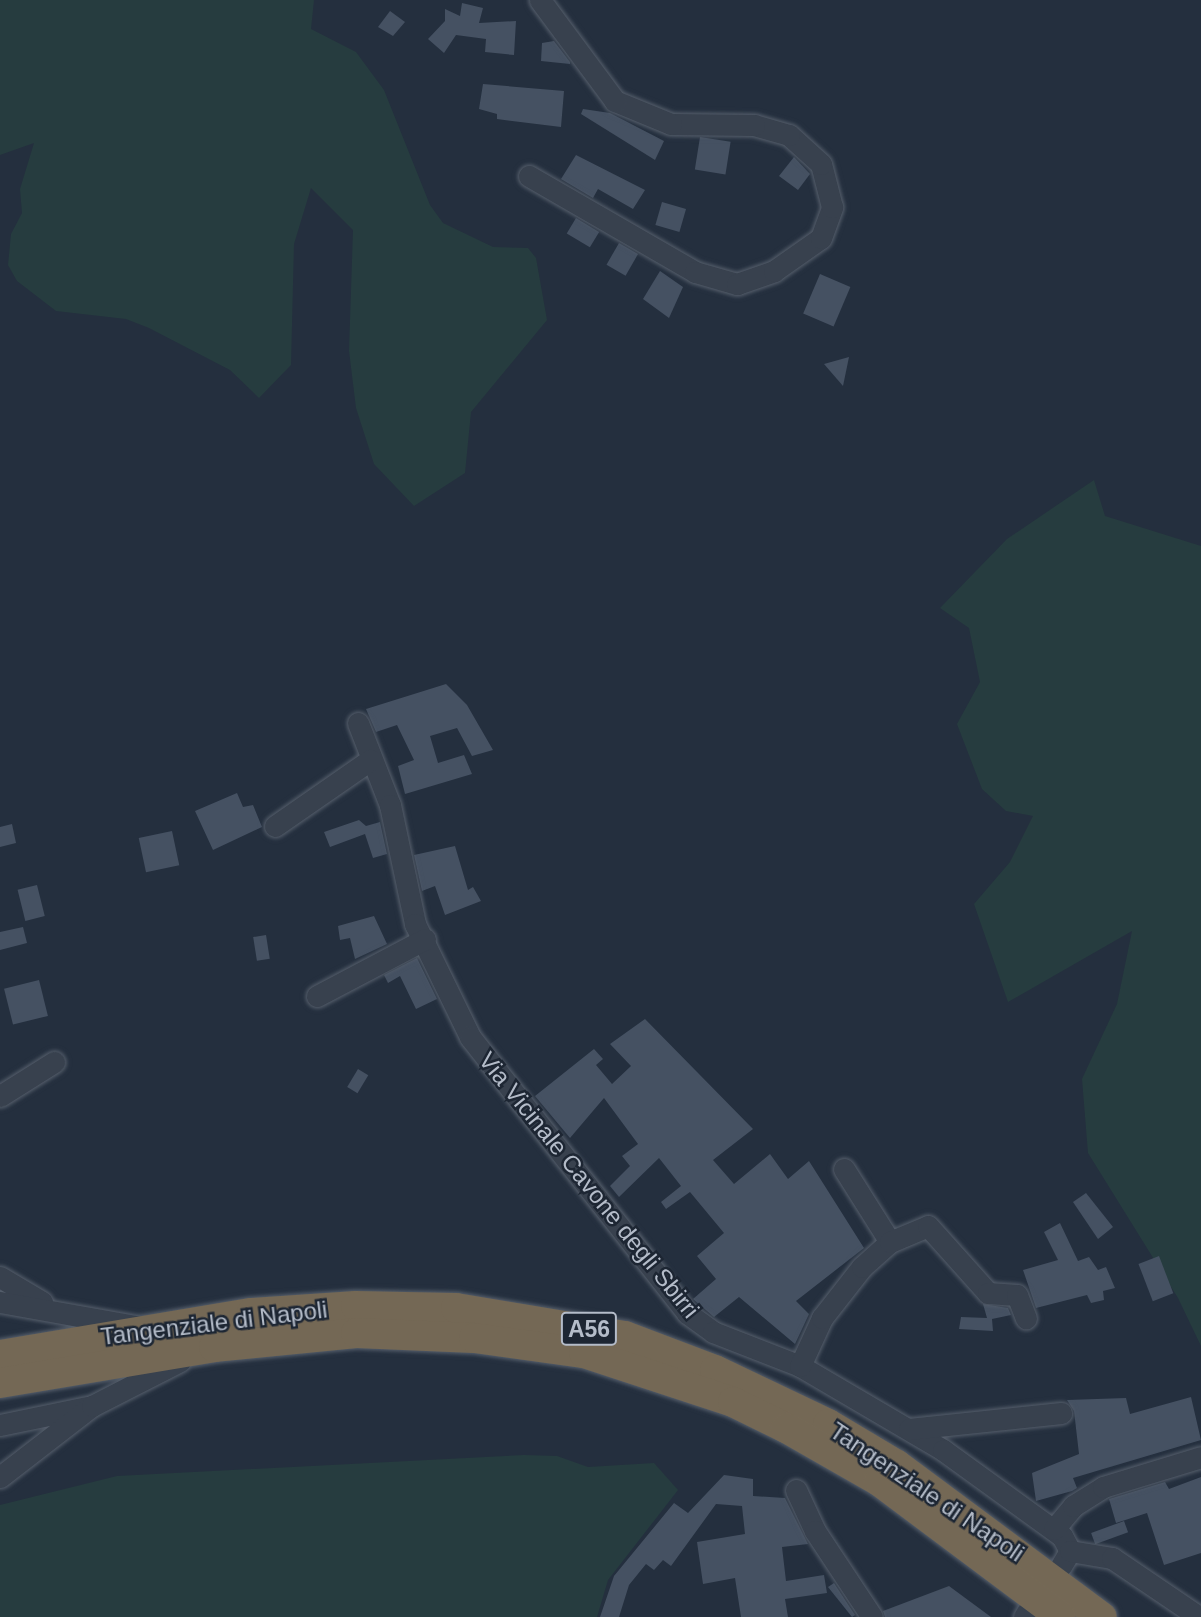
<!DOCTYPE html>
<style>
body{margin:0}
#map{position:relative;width:1201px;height:1617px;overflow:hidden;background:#242f3e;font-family:Arial,sans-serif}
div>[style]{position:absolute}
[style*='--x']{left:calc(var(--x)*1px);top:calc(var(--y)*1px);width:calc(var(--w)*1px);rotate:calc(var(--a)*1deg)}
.green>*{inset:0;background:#263c3f}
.building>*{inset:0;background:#455162;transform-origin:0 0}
.roads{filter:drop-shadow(0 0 2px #565f6c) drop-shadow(0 0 2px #565f6c)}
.minor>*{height:21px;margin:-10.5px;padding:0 10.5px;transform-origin:10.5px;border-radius:10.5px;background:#38414e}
.highway>*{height:30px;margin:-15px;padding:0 15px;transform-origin:15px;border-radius:15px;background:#746855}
span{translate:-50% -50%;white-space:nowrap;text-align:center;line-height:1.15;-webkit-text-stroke:5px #1d2633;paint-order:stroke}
.shield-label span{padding:2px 5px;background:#1d2633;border:2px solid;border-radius:5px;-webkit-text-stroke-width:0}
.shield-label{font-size:23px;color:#b4bcc9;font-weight:700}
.street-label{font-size:24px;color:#b4bcc9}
</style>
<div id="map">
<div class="green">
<div style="clip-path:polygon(0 0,314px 0,311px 29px,356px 52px,384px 90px,430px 205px,443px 223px,493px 247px,528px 248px,536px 258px,547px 320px,471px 412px,465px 473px,414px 506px,374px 464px,356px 408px,349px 351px,353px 230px,311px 188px,294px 244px,291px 365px,259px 398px,230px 370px,149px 328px,126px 319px,56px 311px,17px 281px,8px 265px,11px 234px,22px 213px,20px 189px,34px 143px,0 155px)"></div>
<div style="clip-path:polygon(1094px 480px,1105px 516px,1201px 546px,1201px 1346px,1178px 1298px,1088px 1153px,1082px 1079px,1117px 1004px,1132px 931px,1008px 1002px,974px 904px,1010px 862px,1033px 816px,1006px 811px,982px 789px,957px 724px,980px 682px,969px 628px,940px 608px,1007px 539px)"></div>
<div style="clip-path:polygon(524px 1455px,557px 1456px,588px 1467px,654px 1463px,678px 1490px,608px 1580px,597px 1617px,0 1617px,0 1505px,117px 1476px)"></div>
</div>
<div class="building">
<div style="clip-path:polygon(462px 3px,483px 8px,479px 23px,516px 21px,514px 55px,485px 52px,486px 39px,456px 35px,444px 53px,428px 39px,445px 21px,445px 9px,460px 16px)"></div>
<div style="clip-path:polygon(390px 11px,405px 22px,393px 36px,378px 27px)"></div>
<div style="clip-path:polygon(554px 41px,570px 62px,570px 64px,541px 61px,542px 43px)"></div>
<div style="clip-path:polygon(483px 84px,564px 91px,561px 127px,497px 119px,497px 114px,479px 109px)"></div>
<div style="clip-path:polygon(583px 109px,610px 113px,664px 141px,655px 160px,581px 114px)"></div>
<div style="left:700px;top:137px;width:31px;height:33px;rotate:9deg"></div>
<div style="clip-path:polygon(576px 155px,645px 190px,633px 209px,598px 189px,593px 198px,561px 179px)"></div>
<div style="clip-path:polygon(794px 157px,810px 174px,798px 190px,779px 176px)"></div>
<div style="left:662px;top:202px;width:25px;height:24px;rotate:16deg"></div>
<div style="left:576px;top:218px;width:27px;height:18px;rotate:31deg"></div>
<div style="left:619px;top:243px;width:22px;height:25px;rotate:30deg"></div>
<div style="clip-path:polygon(660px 271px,683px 287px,669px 318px,643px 299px)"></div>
<div style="left:820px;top:274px;width:33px;height:43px;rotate:23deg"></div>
<div style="clip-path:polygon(849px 357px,843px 386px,824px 364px)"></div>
<div style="clip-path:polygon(446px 684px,467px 705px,493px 750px,472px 756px,457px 728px,430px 736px,438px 763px,464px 755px,472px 774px,405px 794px,398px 766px,414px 760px,397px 725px,376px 732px,366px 709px)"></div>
<div style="clip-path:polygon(237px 793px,243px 807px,253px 805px,262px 827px,213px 850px,195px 811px)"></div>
<div style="clip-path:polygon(359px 820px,366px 826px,380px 822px,387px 854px,373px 858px,365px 834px,330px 847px,324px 832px)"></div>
<div style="clip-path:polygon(12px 824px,16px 843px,0 847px,0 827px)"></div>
<div style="left:172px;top:831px;width:35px;height:34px;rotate:78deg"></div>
<div style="clip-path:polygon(455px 846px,468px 890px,473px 887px,481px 901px,445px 915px,435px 886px,422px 891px,414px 855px)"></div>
<div style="left:37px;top:885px;width:32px;height:20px;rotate:76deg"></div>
<div style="clip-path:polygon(374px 916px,387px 944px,355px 959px,350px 938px,340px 940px,338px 926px)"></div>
<div style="clip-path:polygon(23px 927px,27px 943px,0 950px,0 932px)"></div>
<div style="left:266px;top:935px;width:24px;height:13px;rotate:81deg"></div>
<div style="clip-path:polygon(417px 958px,437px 999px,416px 1009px,400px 976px,388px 983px,384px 975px)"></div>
<div style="left:39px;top:980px;width:37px;height:36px;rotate:76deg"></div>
<div style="clip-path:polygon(645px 1019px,753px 1129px,713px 1160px,734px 1184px,770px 1154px,788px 1179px,809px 1161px,864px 1248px,796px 1301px,809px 1314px,795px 1344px,739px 1297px,714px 1317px,693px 1299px,716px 1279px,697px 1256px,724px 1233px,690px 1192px,666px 1209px,661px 1202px,681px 1186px,659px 1158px,619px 1197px,610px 1186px,630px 1166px,622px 1156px,638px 1144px,604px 1098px,570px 1138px,535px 1096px,594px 1049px,603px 1059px,596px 1065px,612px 1084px,631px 1066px,610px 1044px)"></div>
<div style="left:358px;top:1069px;width:12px;height:21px;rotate:31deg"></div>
<div style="clip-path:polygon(1086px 1193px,1113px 1227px,1098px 1239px,1073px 1202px)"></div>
<div style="clip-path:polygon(1060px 1223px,1078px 1261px,1089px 1257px,1098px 1270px,1106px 1267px,1115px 1288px,1103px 1291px,1104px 1300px,1091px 1303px,1087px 1295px,1036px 1308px,1023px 1270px,1058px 1260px,1044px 1232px)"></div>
<div style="left:1159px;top:1256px;width:40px;height:22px;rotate:69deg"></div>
<div style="clip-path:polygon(983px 1304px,1008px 1308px,1011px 1315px,992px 1319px,993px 1331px,959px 1329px,961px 1317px,987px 1318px)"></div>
<div style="clip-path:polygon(1191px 1397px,1201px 1440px,1073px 1478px,1077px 1488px,1072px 1491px,1036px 1501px,1032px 1473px,1079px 1454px,1074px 1411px,1067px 1400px,1126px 1398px,1130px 1414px)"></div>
<div style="clip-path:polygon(724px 1475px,753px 1479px,753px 1496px,785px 1498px,808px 1544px,782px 1547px,786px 1581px,824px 1575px,827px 1593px,785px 1599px,788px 1617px,741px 1617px,735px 1578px,703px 1584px,697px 1542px,745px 1534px,742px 1506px,716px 1504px,671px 1566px,663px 1560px,654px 1570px,646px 1564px,629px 1585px,619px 1617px,600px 1617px,614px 1576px,674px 1503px,688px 1513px)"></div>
<div style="clip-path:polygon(1201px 1477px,1201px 1553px,1164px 1565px,1147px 1513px,1116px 1523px,1109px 1499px,1165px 1482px,1169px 1489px)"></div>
<div style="left:1124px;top:1521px;width:12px;height:35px;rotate:70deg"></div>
<div style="clip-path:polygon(834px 1583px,855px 1615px,852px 1617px,828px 1587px)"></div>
<div style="clip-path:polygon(949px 1586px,991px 1617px,885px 1617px,883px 1611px)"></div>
</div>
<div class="roads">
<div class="minor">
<div style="--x:529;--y:176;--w:192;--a:30"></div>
<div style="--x:695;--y:272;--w:44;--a:15.9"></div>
<div style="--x:737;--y:284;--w:39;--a:-19"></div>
<div style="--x:774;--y:271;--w:57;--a:-35.1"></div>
<div style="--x:821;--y:238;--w:33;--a:-70"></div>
<div style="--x:832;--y:207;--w:44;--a:-104.3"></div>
<div style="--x:821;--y:164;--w:43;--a:-137.8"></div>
<div style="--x:789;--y:135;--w:36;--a:-164"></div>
<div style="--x:754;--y:125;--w:83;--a:-179.3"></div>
<div style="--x:671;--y:124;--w:61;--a:-157.7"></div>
<div style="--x:615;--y:101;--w:126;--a:-126.6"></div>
<div style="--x:358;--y:723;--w:88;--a:68.7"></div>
<div style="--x:390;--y:805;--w:122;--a:78.1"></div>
<div style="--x:415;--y:924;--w:126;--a:64"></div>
<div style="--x:470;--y:1037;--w:351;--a:51.8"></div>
<div style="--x:687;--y:1313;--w:32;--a:36"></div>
<div style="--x:713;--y:1332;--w:93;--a:21.3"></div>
<div style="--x:800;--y:1366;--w:166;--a:30.4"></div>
<div style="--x:943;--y:1450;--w:147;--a:35.9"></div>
<div style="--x:1062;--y:1536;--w:17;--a:62"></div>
<div style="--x:1070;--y:1551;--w:17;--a:121"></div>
<div style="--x:275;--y:826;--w:116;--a:-34.8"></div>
<div style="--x:317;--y:996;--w:122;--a:-27.8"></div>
<div style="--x:0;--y:1096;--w:64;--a:-32.2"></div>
<div style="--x:844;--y:1169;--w:86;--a:57.8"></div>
<div style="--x:0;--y:1277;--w:49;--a:30.8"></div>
<div style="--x:0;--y:1302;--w:142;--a:10.1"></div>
<div style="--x:800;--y:1366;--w:53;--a:-65.4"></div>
<div style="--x:822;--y:1318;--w:65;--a:-51.9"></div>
<div style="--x:862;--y:1267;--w:38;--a:-42"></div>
<div style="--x:890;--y:1242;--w:41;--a:-22.8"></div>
<div style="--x:928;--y:1226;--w:90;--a:48.2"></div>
<div style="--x:988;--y:1293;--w:29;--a:4"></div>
<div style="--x:1017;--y:1295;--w:25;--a:69"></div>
<div style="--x:0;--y:1425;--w:89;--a:-11.7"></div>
<div style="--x:909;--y:1429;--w:153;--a:-6"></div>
<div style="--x:0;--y:1477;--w:116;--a:-37.7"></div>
<div style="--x:92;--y:1406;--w:99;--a:-27.1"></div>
<div style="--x:796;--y:1490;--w:45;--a:65.1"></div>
<div style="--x:815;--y:1531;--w:103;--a:56.5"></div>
<div style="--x:1054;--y:1529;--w:30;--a:-50"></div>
<div style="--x:1073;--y:1506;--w:36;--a:-32"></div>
<div style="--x:1103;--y:1487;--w:102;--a:-17"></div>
<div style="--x:1070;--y:1551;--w:43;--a:9.5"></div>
<div style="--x:1112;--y:1558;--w:105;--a:34.1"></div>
<div style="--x:1024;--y:1617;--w:6;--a:-59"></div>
</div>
<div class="highway">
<div style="--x:0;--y:1355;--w:255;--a:-9.5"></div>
<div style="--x:252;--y:1313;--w:104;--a:-3.9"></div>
<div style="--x:356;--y:1306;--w:100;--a:1.1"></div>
<div style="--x:456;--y:1308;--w:171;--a:9.4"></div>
<div style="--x:625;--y:1336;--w:96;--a:20.7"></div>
<div style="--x:715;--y:1370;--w:125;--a:25.5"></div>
<div style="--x:828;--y:1424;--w:80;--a:30.7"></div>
<div style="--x:897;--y:1465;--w:255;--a:36.6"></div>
<div style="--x:0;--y:1383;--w:217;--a:-9.5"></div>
<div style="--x:214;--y:1347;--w:143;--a:-5.6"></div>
<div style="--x:356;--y:1333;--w:118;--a:2.4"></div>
<div style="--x:474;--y:1338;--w:111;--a:7.8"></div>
<div style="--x:584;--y:1353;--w:157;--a:18.2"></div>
<div style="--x:733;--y:1402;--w:59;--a:26.1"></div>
<div style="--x:786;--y:1428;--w:107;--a:29.7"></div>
<div style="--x:879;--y:1481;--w:227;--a:36.8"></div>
</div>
</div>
<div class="shield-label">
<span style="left:589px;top:1329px">A56</span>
</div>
<div class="street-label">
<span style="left:589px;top:1185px;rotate:51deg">Via Vicinale Cavone degli Sbirri</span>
<span style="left:214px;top:1323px;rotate:-7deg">Tangenziale di Napoli</span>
<span style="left:927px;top:1492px;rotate:34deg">Tangenziale di Napoli</span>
</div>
</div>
